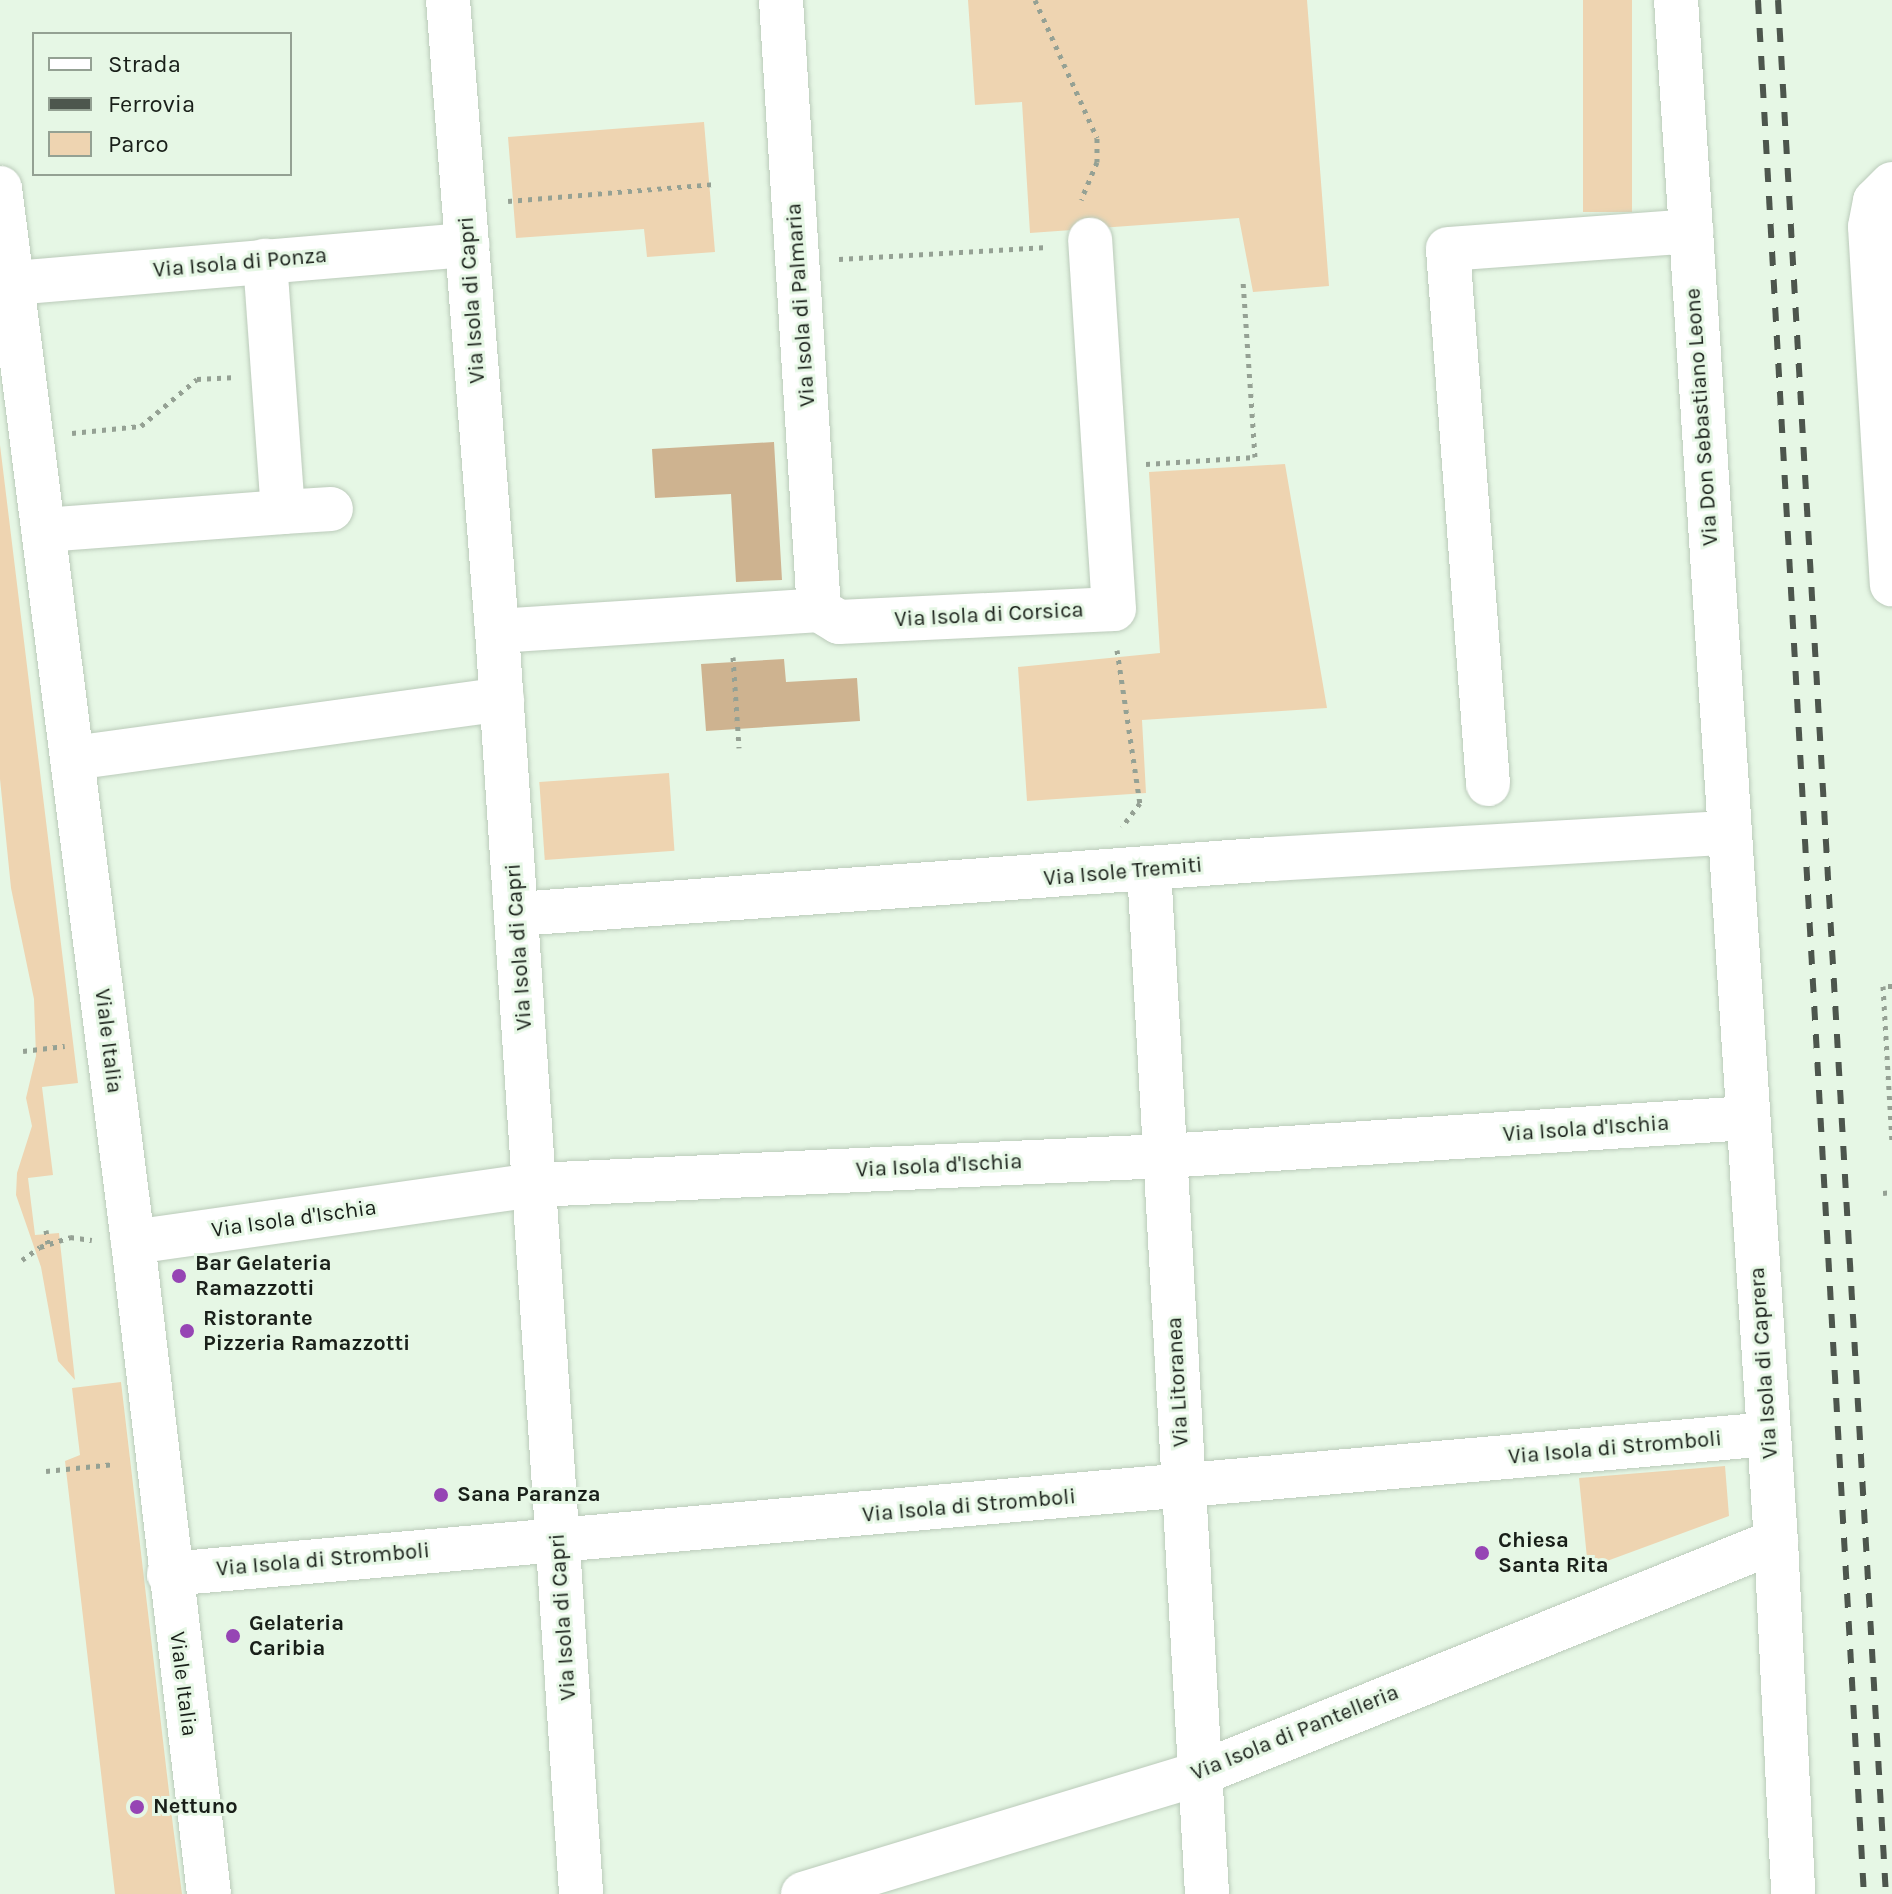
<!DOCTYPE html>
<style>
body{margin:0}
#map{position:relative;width:1892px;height:1894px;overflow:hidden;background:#e6f7e5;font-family:Karla,sans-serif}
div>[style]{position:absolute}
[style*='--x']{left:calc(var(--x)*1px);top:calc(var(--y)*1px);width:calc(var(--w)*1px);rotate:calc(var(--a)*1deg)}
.green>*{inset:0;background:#eed4b1;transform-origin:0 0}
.forest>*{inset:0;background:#ceb390}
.path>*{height:5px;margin-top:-2.5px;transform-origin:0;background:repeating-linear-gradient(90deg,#95a194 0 4px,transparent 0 10px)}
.roads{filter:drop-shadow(0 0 2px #bbcbba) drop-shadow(0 0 2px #bbcbba)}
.minor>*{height:44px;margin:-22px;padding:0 22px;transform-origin:22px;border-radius:22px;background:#fff}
.rail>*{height:6px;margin-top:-3px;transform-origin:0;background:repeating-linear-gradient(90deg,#4d564d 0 14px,transparent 0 28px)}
.dots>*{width:22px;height:22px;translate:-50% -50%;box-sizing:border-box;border:4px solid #e6f7e5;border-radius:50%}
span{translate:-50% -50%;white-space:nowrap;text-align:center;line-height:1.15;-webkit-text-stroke:6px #e6f7e5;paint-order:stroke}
.street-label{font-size:22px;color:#191f19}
.poi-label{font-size:22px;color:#191f19;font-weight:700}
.left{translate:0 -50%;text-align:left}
.legend{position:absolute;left:32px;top:32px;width:260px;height:144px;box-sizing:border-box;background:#e6f7e5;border:2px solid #94a193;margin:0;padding:10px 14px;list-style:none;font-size:24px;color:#191f19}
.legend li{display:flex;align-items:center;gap:16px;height:40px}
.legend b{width:40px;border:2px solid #94a193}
</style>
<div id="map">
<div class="green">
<div style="clip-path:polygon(968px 0,1307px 0,1329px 286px,1253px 292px,1239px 218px,1030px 233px,1022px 102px,975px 105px)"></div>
<div style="left:1583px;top:0;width:49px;height:212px"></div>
<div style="clip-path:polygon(704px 122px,715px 252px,647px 257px,644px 229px,516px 238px,508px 137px)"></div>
<div style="clip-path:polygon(0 445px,78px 1083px,42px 1087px,53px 1175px,28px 1178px,35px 1235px,59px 1233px,75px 1380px,58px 1361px,41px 1267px,16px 1195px,17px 1173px,32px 1126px,26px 1098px,36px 1056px,34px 999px,11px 888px,0 779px)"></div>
<div style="clip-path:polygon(1285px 464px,1327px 708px,1142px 720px,1146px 793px,1027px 801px,1018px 667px,1160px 653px,1149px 472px)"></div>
<div style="left:669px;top:773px;width:78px;height:130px;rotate:86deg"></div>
<div style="clip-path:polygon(121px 1382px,173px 1826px,182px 1894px,115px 1894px,65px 1461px,80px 1455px,72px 1388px)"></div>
<div style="clip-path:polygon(1725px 1466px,1729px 1516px,1588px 1568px,1579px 1478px)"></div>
</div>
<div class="forest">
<div style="clip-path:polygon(774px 442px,782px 580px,736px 582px,731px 494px,655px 498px,652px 449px)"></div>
<div style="clip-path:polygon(784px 659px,786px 682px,857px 678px,860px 721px,706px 731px,701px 664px)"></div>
</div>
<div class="path">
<div style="--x:1035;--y:0;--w:151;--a:65.8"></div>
<div style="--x:1097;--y:138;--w:24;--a:90"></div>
<div style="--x:1097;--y:162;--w:41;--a:112.8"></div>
<div style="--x:508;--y:201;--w:209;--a:-4.7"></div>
<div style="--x:839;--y:259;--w:209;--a:-3.3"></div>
<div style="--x:72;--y:433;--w:69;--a:-5.8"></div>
<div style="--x:141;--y:426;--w:73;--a:-40"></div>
<div style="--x:197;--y:379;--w:35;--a:-3"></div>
<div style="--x:1146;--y:464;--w:109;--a:-3.7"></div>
<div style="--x:1255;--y:457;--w:177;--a:-93.9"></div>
<div style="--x:1117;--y:650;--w:155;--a:81.5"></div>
<div style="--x:1140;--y:803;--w:30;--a:127"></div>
<div style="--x:733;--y:657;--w:91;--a:86.2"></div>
<div style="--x:1892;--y:986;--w:9;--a:180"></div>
<div style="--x:1883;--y:986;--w:155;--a:86.7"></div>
<div style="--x:23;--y:1051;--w:42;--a:-6.8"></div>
<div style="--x:1883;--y:1193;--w:9;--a:-6"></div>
<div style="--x:46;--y:1230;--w:14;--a:82"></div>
<div style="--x:22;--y:1260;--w:22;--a:-36"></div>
<div style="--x:40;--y:1247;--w:32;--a:-18"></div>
<div style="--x:70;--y:1237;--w:22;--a:8"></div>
<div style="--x:46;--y:1471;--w:69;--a:-5.8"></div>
</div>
<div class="roads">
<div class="minor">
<div style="--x:448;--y:0;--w:633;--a:85.56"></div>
<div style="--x:497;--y:631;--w:1266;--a:86.19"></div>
<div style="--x:781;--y:0;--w:611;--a:86.44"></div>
<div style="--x:1676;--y:0;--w:1544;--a:86.29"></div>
<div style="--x:1776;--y:1541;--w:353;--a:87.2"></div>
<div style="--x:1892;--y:184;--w:24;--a:135"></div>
<div style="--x:1875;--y:201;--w:26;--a:101"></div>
<div style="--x:1870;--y:227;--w:358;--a:86.5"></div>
<div style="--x:0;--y:188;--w:1062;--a:82.81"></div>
<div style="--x:133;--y:1242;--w:656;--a:83.35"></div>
<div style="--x:13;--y:283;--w:456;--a:-4.8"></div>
<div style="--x:283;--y:512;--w:48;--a:-3.6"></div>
<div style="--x:44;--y:530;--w:240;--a:-4.3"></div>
<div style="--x:283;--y:512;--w:252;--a:-94.1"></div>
<div style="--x:497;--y:631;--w:323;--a:-3.7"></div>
<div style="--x:819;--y:610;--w:23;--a:31"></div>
<div style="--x:839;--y:622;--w:275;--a:-2.7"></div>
<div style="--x:1114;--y:609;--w:370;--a:-93.7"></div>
<div style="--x:73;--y:758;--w:433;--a:-7.8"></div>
<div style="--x:1488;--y:784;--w:536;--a:-94.28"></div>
<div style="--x:1448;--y:249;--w:244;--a:-4.2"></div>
<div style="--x:1149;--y:869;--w:1027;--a:86.76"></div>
<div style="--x:517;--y:914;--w:757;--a:-4.17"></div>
<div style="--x:1272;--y:859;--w:458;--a:-3.3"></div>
<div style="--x:133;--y:1242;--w:406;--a:-8.1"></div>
<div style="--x:535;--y:1185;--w:631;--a:-2.64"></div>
<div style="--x:1165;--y:1156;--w:584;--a:-3.73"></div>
<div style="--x:169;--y:1574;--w:1606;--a:-5"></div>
<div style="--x:803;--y:1894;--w:416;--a:-16.9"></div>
<div style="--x:1201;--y:1773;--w:620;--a:-21.97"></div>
</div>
</div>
<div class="rail">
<div style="--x:1758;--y:0;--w:1897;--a:86.8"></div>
<div style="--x:1778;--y:0;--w:1897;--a:86.74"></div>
</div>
<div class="dots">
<div style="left:179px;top:1276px;background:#9645b4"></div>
<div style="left:187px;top:1331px;background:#9645b4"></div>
<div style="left:441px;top:1495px;background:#9645b4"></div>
<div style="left:1482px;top:1553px;background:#9645b4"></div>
<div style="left:233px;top:1636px;background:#9645b4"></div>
<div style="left:137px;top:1807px;background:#9645b4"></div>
</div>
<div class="street-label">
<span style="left:240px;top:263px;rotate:-5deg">Via Isola di Ponza</span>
<span style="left:472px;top:300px;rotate:-94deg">Via Isola di Capri</span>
<span style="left:801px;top:305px;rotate:-94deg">Via Isola di Palmaria</span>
<span style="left:1702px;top:417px;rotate:-94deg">Via Don Sebastiano Leone</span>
<span style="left:989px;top:615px;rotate:-3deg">Via Isola di Corsica</span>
<span style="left:1123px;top:872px;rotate:-5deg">Via Isole Tremiti</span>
<span style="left:519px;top:947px;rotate:-94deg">Via Isola di Capri</span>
<span style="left:108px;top:1041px;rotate:83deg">Viale Italia</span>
<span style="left:1586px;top:1129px;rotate:-4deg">Via Isola d'Ischia</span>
<span style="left:939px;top:1166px;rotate:-3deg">Via Isola d'Ischia</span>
<span style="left:294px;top:1219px;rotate:-8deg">Via Isola d'Ischia</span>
<span style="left:1764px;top:1363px;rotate:-94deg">Via Isola di Caprera</span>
<span style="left:1178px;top:1382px;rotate:-93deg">Via Litoranea</span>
<span style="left:1615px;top:1448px;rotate:-5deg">Via Isola di Stromboli</span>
<span style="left:969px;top:1506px;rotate:-5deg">Via Isola di Stromboli</span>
<span style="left:323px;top:1560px;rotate:-5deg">Via Isola di Stromboli</span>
<span style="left:563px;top:1617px;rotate:-94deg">Via Isola di Capri</span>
<span style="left:183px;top:1684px;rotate:83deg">Viale Italia</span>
<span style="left:1295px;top:1733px;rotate:-22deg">Via Isola di Pantelleria</span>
</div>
<div class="poi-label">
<span class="left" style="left:195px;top:1276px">Bar Gelateria<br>Ramazzotti</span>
<span class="left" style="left:203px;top:1331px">Ristorante<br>Pizzeria Ramazzotti</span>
<span class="left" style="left:457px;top:1495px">Sana Paranza</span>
<span class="left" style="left:1498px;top:1553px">Chiesa<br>Santa Rita</span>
<span class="left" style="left:249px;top:1636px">Gelateria<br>Caribia</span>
<span class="left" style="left:153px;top:1807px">Nettuno</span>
</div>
<ul class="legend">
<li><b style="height:10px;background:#fff"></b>Strada</li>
<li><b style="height:10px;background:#4d564d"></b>Ferrovia</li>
<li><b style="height:22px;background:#eed4b1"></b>Parco</li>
</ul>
</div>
